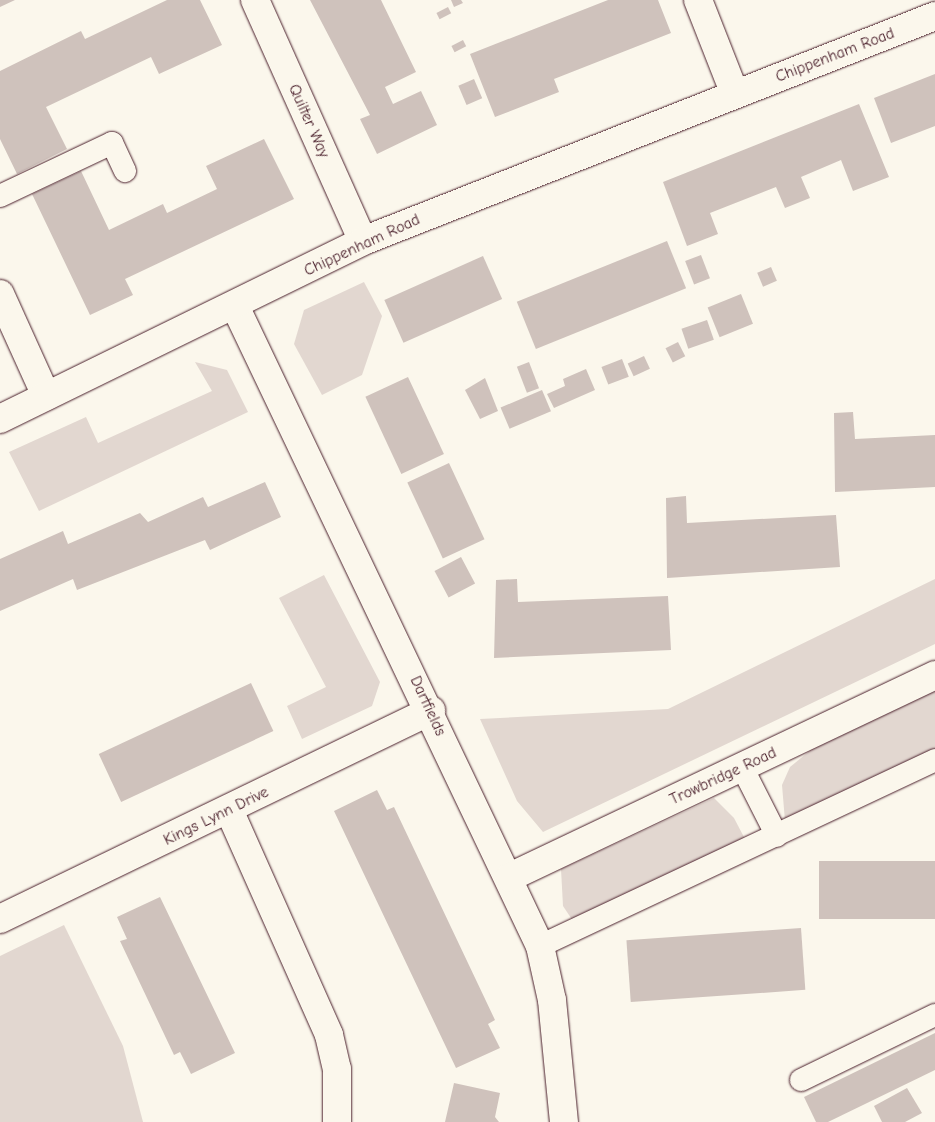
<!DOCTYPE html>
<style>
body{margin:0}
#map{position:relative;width:935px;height:1122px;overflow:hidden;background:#fbf7ec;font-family:"Comic Neue",sans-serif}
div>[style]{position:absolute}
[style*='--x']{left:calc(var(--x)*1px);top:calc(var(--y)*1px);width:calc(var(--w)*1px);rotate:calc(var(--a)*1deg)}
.green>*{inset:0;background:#e2d7d0}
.building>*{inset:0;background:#cfc2bc;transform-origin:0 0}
.roads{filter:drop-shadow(0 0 1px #4a1f2b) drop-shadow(0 0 1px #4a1f2b)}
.lane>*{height:22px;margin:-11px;padding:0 11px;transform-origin:11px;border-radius:11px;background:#fbf7ec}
.street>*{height:28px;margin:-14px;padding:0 14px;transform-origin:14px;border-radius:14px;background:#fbf7ec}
span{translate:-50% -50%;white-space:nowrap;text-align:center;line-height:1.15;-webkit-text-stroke:4px #fbf7ec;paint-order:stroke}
.street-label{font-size:16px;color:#4a1f2b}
</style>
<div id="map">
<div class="green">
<div style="clip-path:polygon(364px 282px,382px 316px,362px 375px,322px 395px,294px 344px,304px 310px)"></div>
<div style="clip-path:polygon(195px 362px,227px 370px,248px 412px,39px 511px,9px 452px,86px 417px,98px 443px,212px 391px)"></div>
<div style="clip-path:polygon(324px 575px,380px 682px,372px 706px,302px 739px,287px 706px,326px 687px,279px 598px)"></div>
<div style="clip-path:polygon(935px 579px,935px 644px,543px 832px,517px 801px,480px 719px,668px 709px)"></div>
<div style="clip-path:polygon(935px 689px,935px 751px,785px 821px,782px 785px,790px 767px,812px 749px)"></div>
<div style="clip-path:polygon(714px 798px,734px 818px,746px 841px,573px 921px,563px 906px,561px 869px)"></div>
<div style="clip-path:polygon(64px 925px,123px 1046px,143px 1122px,0 1122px,0 956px)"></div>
</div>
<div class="building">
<div style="clip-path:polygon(0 0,15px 0,0 7px)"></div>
<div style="clip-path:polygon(167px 0,200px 0,222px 45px,159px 74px,151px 57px,46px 107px,67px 149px,17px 174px,0 139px,0 71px,81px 31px,85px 39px)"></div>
<div style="clip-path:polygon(310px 0,381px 0,416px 72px,385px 87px,393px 104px,421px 91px,437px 125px,377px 154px,360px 119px,370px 115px)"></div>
<div style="clip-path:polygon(451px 0,461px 0,463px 3px,454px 7px)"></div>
<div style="clip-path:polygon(608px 0,658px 0,671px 33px,554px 79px,559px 92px,495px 117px,470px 54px)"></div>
<div style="left:448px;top:7px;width:7px;height:13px;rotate:63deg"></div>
<div style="left:463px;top:40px;width:7px;height:13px;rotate:63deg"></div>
<div style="clip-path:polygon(935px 74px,935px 126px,891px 143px,874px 98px)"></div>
<div style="left:474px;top:79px;width:21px;height:17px;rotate:67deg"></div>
<div style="clip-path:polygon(859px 104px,889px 177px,853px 191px,841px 160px,801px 177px,810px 198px,785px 208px,776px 187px,710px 213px,718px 234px,687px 246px,663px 182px)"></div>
<div style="clip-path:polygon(264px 139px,294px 199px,125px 279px,133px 295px,90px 315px,32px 194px,81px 171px,109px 230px,163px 204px,167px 213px,217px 189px,206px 166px)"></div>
<div style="left:667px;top:241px;width:51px;height:162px;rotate:68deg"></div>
<div style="left:701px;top:255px;width:25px;height:17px;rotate:69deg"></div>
<div style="left:483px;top:256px;width:47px;height:108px;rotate:66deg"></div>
<div style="left:771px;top:267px;width:15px;height:15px;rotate:67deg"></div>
<div style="left:741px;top:294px;width:32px;height:36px;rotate:68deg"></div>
<div style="left:707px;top:320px;width:21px;height:27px;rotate:71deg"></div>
<div style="left:678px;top:342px;width:16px;height:14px;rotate:63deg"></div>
<div style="left:644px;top:356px;width:14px;height:18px;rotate:65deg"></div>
<div style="left:622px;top:359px;width:19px;height:22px;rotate:69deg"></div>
<div style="left:529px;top:362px;width:28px;height:13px;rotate:69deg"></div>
<div style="clip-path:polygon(586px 369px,595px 390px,554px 408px,547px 394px,565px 386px,563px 379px)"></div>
<div style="left:408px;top:377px;width:85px;height:47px;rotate:65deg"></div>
<div style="clip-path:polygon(485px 378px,498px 411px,480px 419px,465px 390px)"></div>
<div style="left:542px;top:390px;width:23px;height:45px;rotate:67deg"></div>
<div style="clip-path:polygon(853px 412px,855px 439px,935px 435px,935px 487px,835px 492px,834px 413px)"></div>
<div style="left:449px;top:463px;width:84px;height:46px;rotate:65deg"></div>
<div style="clip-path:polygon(265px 482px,281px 517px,210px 550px,205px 540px,77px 590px,73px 579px,0 611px,0 559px,63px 531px,68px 544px,140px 513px,148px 522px,203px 497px,208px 507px)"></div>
<div style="clip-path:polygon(686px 496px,687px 523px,836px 515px,840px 567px,667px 578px,666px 498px)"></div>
<div style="left:461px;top:557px;width:30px;height:30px;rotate:62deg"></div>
<div style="clip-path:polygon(517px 579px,518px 602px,668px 596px,671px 650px,494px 658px,496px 580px)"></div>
<div style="left:251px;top:683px;width:53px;height:168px;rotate:65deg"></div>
<div style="clip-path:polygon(377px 790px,387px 810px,394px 807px,495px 1020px,488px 1024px,500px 1048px,456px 1068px,334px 811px)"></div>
<div style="left:935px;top:861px;width:58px;height:116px;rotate:90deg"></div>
<div style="clip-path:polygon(160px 897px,235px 1053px,191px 1074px,180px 1052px,174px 1055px,120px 941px,127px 939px,117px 917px)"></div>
<div style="left:801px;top:928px;width:62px;height:175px;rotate:86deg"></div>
<div style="clip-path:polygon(935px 1033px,935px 1070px,828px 1122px,816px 1122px,804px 1097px)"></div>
<div style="clip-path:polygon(454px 1083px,500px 1093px,495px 1117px,499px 1122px,445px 1122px)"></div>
<div style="clip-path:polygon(907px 1088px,922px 1113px,905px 1122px,882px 1122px,874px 1106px)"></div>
</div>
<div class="roads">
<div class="lane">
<div style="--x:0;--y:196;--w:124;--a:-25.3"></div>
<div style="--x:112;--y:143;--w:31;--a:65"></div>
<div style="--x:742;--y:767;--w:77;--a:63.1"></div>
<div style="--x:540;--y:946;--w:437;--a:-25.2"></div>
<div style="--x:801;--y:1080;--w:149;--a:-25.9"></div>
</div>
<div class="street">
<div style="--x:255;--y:0;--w:264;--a:65.9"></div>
<div style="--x:698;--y:0;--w:99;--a:68.6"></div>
<div style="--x:0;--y:294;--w:112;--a:65.7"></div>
<div style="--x:235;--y:306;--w:709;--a:64.52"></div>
<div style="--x:540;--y:946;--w:55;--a:77.5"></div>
<div style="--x:552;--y:1000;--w:123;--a:84.4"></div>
<div style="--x:0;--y:419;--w:404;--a:-26.1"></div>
<div style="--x:363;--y:241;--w:615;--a:-21.47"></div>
<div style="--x:229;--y:810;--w:246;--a:66"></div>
<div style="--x:329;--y:1035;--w:35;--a:77"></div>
<div style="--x:337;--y:1069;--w:53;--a:90"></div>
<div style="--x:510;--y:877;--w:471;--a:-25.4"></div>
<div style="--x:0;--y:919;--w:479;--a:-25.8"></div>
</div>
</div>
<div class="street-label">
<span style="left:835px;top:55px;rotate:-21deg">Chippenham Road</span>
<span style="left:309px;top:121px;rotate:66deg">Quilter Way</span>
<span style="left:362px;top:245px;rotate:-25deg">Chippenham Road</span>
<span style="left:428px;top:706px;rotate:65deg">Dartfields</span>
<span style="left:723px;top:776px;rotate:-25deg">Trowbridge Road</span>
<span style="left:216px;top:816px;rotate:-26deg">Kings Lynn Drive</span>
</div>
</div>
